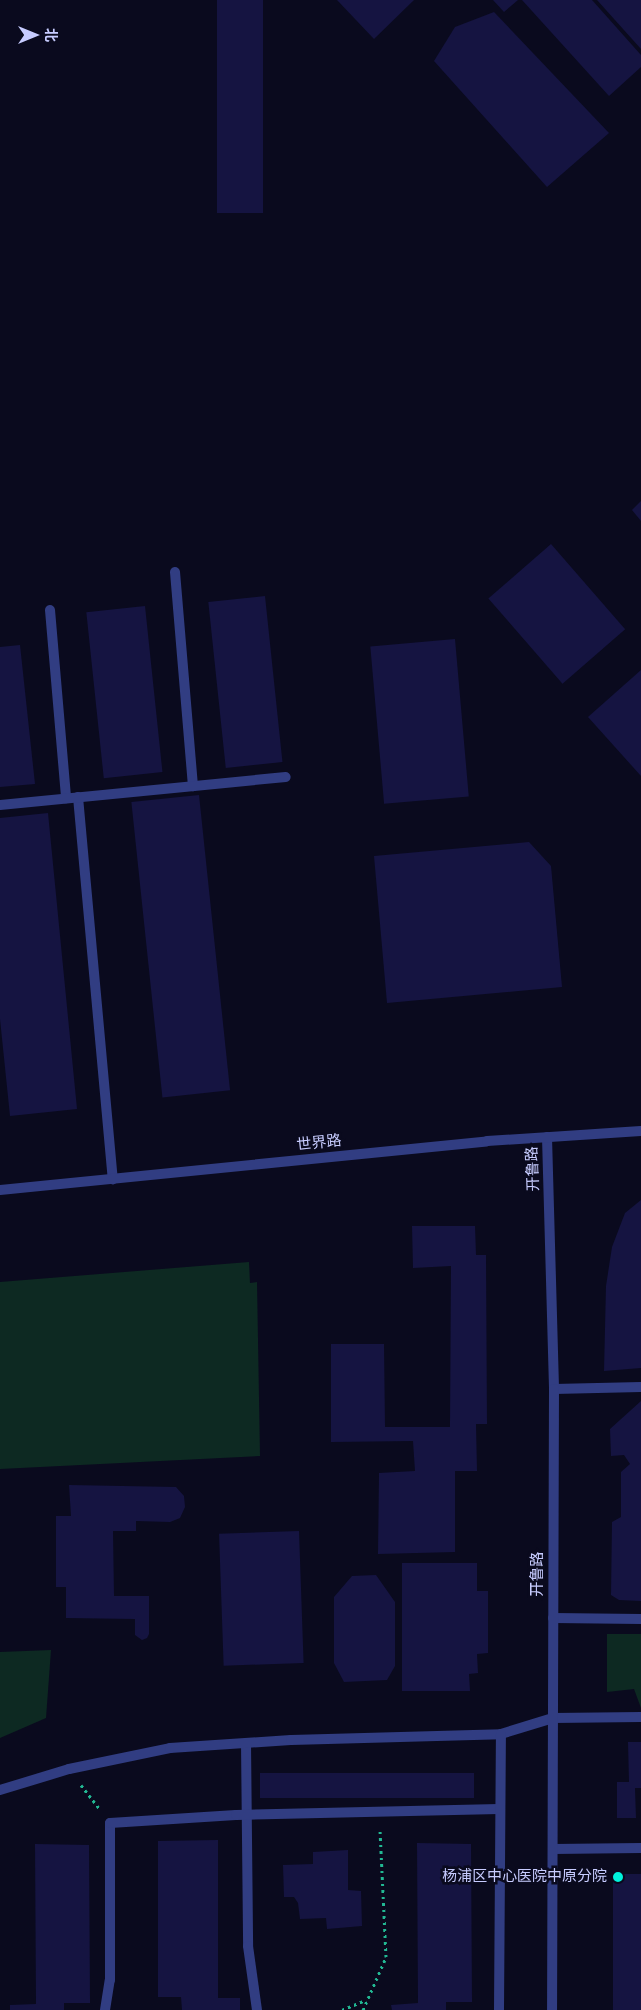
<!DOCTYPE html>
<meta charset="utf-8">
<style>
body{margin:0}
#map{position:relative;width:641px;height:2010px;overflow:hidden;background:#0a0a1e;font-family:"Source Sans 3","Noto Sans SC",sans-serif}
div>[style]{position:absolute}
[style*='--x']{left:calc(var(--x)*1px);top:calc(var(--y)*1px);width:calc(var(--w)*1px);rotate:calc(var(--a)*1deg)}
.green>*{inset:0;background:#0d2922}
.building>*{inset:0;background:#151441;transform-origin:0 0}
.path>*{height:3px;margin-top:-1.5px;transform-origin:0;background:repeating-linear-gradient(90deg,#22b893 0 2.5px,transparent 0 6.5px)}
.service>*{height:10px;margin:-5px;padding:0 5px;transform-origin:5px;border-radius:5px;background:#313d82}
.tertiary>*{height:10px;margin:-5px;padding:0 5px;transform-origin:5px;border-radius:5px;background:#313d82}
.dots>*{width:14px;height:14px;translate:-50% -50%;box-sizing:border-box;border:2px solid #0a0a1e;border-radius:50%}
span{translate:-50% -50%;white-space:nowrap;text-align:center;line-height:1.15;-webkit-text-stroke:5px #0a0a1e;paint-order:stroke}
.street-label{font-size:15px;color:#c7ccff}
.poi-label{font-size:15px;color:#c7ccff}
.right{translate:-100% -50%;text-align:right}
.north{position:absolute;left:10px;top:10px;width:50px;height:50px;-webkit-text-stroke:4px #0a0a1e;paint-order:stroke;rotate:90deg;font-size:14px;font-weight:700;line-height:20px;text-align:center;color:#c7ccff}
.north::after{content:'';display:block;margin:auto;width:18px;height:22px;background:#c7ccff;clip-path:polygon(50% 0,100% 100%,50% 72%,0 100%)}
</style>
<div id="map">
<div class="green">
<div style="clip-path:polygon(249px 1262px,250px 1283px,257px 1282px,260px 1456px,0 1469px,0 1282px)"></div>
<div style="clip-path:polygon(607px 1634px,641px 1634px,641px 1708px,634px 1689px,607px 1692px)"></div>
<div style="clip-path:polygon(51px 1650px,46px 1718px,0 1738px,0 1652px)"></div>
</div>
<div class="building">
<div style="left:217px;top:0;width:46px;height:213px"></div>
<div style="clip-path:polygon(337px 0,414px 0,374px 39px)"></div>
<div style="clip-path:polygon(493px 0,518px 0,504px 12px)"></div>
<div style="clip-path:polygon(522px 0,592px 0,641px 55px,641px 67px,609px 96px)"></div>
<div style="clip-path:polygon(597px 0,641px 0,641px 49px)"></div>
<div style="clip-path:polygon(494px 12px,609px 133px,547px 187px,434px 61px,455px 27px)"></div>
<div style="clip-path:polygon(641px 501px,641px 521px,632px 510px)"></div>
<div style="left:551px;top:544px;width:113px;height:83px;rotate:49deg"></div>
<div style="left:265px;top:596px;width:167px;height:57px;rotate:84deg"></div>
<div style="left:145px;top:606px;width:167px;height:59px;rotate:84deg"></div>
<div style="left:455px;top:639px;width:158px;height:85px;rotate:85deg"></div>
<div style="clip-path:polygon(20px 645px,35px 784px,0 787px,0 647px)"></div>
<div style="clip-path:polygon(641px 670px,641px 776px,588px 717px)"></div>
<div style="left:199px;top:795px;width:297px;height:68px;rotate:84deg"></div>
<div style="clip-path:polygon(48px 813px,77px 1109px,10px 1116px,0 1019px,0 818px)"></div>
<div style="clip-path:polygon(529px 842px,551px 866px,562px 987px,387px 1003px,374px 856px)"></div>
<div style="clip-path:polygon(641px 1200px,641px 1368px,604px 1371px,606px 1286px,612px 1247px,625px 1213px)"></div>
<div style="clip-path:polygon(412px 1226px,475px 1226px,476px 1255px,486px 1255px,487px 1424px,476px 1424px,477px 1471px,455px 1471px,455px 1552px,378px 1554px,379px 1473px,415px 1471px,413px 1441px,331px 1442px,331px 1344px,384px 1344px,385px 1427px,450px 1427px,451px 1266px,413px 1268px)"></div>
<div style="clip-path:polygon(641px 1401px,641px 1601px,619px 1600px,611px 1595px,612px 1522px,621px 1517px,621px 1472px,630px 1464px,624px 1455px,611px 1456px,610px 1429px)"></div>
<div style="clip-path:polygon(69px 1485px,176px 1487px,184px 1496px,185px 1507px,180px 1518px,170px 1522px,136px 1521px,136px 1531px,113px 1531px,114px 1596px,149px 1596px,149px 1634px,147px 1638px,142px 1640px,135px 1635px,135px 1619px,66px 1618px,66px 1587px,56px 1587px,56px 1516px,71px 1516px)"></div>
<div style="left:299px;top:1531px;width:132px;height:80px;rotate:88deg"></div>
<div style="clip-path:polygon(402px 1563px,477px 1563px,477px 1591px,488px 1591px,488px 1653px,477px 1654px,478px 1673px,469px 1674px,470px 1691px,402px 1691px)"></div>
<div style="clip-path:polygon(376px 1575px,395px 1602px,395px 1666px,387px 1680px,344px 1682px,334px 1663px,334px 1597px,352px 1576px)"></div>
<div style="clip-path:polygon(628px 1742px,641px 1742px,641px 1788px,635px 1788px,636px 1818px,617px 1818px,617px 1782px,629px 1782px)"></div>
<div style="left:474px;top:1773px;width:25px;height:214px;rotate:90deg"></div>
<div style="clip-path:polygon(218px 1840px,218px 1998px,240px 1998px,240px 2010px,182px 2010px,181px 1997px,158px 1997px,158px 1841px)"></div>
<div style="clip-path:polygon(417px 1843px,471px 1844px,472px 2002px,446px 2002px,446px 2010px,392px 2010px,391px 2005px,418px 2003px)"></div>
<div style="clip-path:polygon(35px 1844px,89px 1845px,90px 2003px,64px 2003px,64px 2010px,10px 2010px,10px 2005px,36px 2004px)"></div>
<div style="clip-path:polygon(348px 1850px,348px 1890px,361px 1891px,362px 1926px,327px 1929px,326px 1918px,300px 1919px,298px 1903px,294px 1897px,284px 1897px,283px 1865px,313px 1864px,313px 1852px)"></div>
<div style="left:641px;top:1874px;width:136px;height:28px;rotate:90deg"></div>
</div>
<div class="path">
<div style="--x:81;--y:1785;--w:29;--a:52"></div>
<div style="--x:342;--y:2010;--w:26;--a:-23"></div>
<div style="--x:363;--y:2010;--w:58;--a:-66.5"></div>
<div style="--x:386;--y:1957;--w:126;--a:-92.7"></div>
</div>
<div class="service">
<div style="--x:175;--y:572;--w:215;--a:85.2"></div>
<div style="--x:50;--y:610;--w:189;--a:85.1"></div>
<div style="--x:78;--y:797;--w:384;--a:84.8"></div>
<div style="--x:0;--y:805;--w:287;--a:-5.6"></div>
<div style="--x:554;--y:1389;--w:87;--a:-1.3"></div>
<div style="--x:553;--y:1618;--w:88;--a:0.7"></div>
<div style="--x:246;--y:1743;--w:203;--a:89.4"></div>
<div style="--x:248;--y:1946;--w:65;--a:82"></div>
<div style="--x:0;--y:1790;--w:72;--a:-16.9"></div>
<div style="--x:69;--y:1769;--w:103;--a:-11.7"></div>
<div style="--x:170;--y:1748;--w:121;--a:-3.8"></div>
<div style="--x:291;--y:1740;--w:210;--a:-1.6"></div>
<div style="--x:501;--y:1734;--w:54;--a:-17.1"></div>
<div style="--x:553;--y:1718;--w:88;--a:-0.7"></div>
<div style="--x:553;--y:1849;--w:88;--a:-0.7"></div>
<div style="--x:105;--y:2010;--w:30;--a:-81"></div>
<div style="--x:110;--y:1980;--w:157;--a:-90"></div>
<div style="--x:110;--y:1823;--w:126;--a:-3.6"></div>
<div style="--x:236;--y:1815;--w:263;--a:-1.3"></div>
<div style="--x:499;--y:2010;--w:276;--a:-89.6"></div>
</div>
<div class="tertiary">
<div style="--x:547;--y:1137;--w:252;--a:88.4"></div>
<div style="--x:554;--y:1389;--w:621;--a:90.18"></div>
<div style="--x:0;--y:1190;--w:489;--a:-5.7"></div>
<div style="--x:487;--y:1141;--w:154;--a:-3.7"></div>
</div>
<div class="dots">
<div style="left:618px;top:1877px;background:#00f2dc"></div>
</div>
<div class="street-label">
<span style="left:319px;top:1143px;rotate:-6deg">世界路</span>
<span style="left:533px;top:1169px;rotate:-92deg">开鲁路</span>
<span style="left:538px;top:1574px;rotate:-90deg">开鲁路</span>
</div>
<div class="poi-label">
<span class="right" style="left:607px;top:1877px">杨浦区中心医院中原分院</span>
</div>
<div class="north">北</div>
</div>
